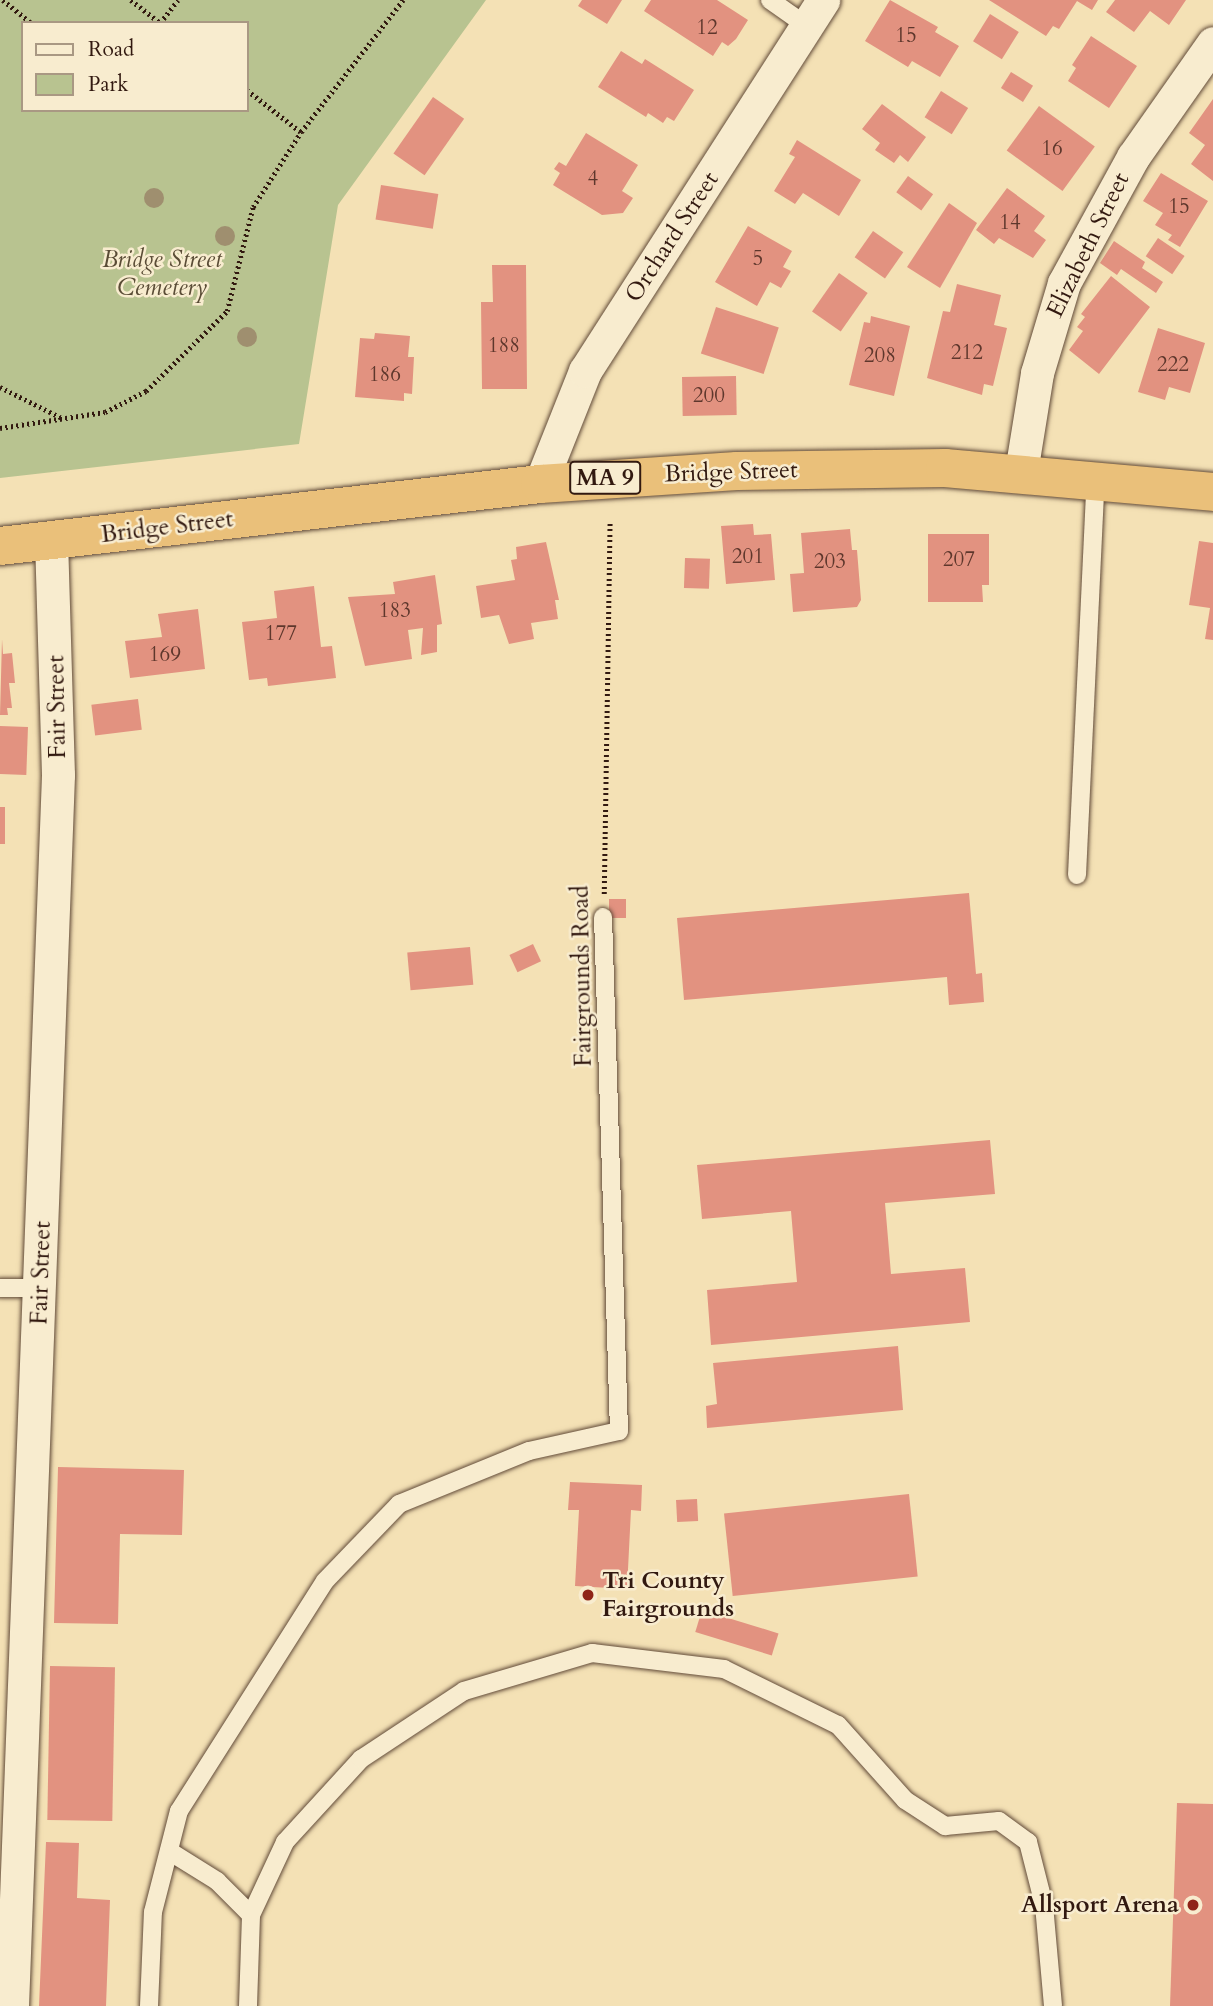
<!DOCTYPE html>
<style>
body{margin:0}
#map{position:relative;width:1213px;height:2006px;overflow:hidden;background:#f4e1b5;font-family:Cardo,serif}
div>[style]{position:absolute}
[style*='--x']{left:calc(var(--x)*1px);top:calc(var(--y)*1px);width:calc(var(--w)*1px);rotate:calc(var(--a)*1deg)}
.green>*{inset:0;background:#b8c390}
.building>*{inset:0;background:#e29280;transform-origin:0 0}
.path>*{height:4.5px;margin-top:-2.25px;transform-origin:0;background:repeating-linear-gradient(90deg,#321910 0 2px,transparent 0 5.5px)}
.roads{filter:drop-shadow(0 0 2px #624b39) drop-shadow(0 0 2px #624b39)}
.service>*{height:18px;margin:-9px;padding:0 9px;transform-origin:9px;border-radius:9px;background:#f8eccf}
.minor>*{height:33px;margin:-16.5px;padding:0 16.5px;transform-origin:16.5px;border-radius:16.5px;background:#f8eccf}
.trunk>*{height:38px;margin:-19px;padding:0 19px;transform-origin:19px;border-radius:19px;background:#eac07a}
.trees>*{width:20px;height:20px;margin:-10px;border-radius:50%;background:#9f8f6f}
.dots>*{width:19px;height:19px;translate:-50% -50%;box-sizing:border-box;border:4px solid #f8eccf;border-radius:50%}
span{translate:-50% -50%;white-space:nowrap;text-align:center;line-height:1.15;-webkit-text-stroke:5px #f8eccf;paint-order:stroke}
.number-label{font-size:21px;color:#5e372c}
.number-label span{-webkit-text-stroke-width:0}
.shield-label span{padding:2px 5px;background:#f8eccf;border:2px solid;border-radius:5px;-webkit-text-stroke-width:0}
.shield-label{font-size:23px;color:#321910;font-weight:700}
.street-label{font-size:24px;color:#321910}
.park-label{font-size:24px;color:#5a4c36;font-style:italic}
.poi-label{font-size:24px;color:#321910;font-weight:700}
.left{translate:0 -50%;text-align:left}
.right{translate:-100% -50%;text-align:right}
.legend{position:absolute;left:21px;top:21px;width:228px;height:91px;box-sizing:border-box;background:#f8eccf;border:2px solid #a99883;margin:0;padding:9px 12px;list-style:none;font-size:21px;color:#321910}
.legend li{display:flex;align-items:center;gap:14px;height:35px}
.legend b{width:35px;border:2px solid #a99883}
</style>
<div id="map">
<div class="green">
<div style="clip-path:polygon(evenodd,0 0,486px 0,338px 205px,299px 444px,0 478px,0 0,23px 23px,247px 23px,247px 110px,23px 110px,23px 23px)"></div>
</div>
<div class="building">
<div style="clip-path:polygon(582px 0,622px 0,607px 24px,578px 6px)"></div>
<div style="clip-path:polygon(651px 0,717px 0,748px 20px,736px 39px,728px 46px,722px 42px,713px 56px,644px 11px)"></div>
<div style="clip-path:polygon(890px 0,938px 27px,935px 32px,959px 46px,940px 77px,912px 61px,908px 67px,865px 41px)"></div>
<div style="clip-path:polygon(989px 0,1098px 0,1092px 10px,1077px 1px,1059px 29px,1053px 26px,1046px 36px)"></div>
<div style="clip-path:polygon(1115px 0,1186px 0,1169px 25px,1150px 11px,1134px 32px,1106px 12px)"></div>
<div style="left:990px;top:14px;width:34px;height:32px;rotate:32deg"></div>
<div style="clip-path:polygon(1091px 36px,1137px 66px,1109px 108px,1068px 81px,1076px 68px,1072px 65px)"></div>
<div style="clip-path:polygon(621px 51px,642px 64px,645px 59px,694px 90px,674px 121px,667px 117px,663px 123px,648px 113px,646px 117px,598px 87px)"></div>
<div style="left:1011px;top:72px;width:26px;height:19px;rotate:32deg"></div>
<div style="left:941px;top:91px;width:32px;height:31px;rotate:32deg"></div>
<div style="left:433px;top:97px;width:38px;height:69px;rotate:35deg"></div>
<div style="clip-path:polygon(1213px 99px,1213px 181px,1191px 164px,1205px 145px,1189px 133px)"></div>
<div style="clip-path:polygon(882px 104px,926px 137px,908px 162px,900px 155px,894px 163px,875px 150px,880px 143px,862px 129px)"></div>
<div style="left:1039px;top:106px;width:69px;height:55px;rotate:36deg"></div>
<div style="clip-path:polygon(586px 133px,638px 165px,622px 191px,633px 198px,623px 213px,602px 215px,553px 185px,560px 173px,554px 169px,559px 162px,566px 166px)"></div>
<div style="clip-path:polygon(797px 140px,861px 180px,839px 216px,803px 193px,795px 204px,774px 191px,795px 157px,789px 154px)"></div>
<div style="clip-path:polygon(1161px 173px,1208px 201px,1180px 247px,1168px 240px,1172px 235px,1155px 225px,1163px 213px,1143px 201px)"></div>
<div style="left:908px;top:176px;width:31px;height:20px;rotate:36deg"></div>
<div style="left:381px;top:185px;width:58px;height:35px;rotate:9deg"></div>
<div style="clip-path:polygon(1007px 188px,1045px 216px,1034px 231px,1046px 240px,1033px 258px,999px 238px,994px 244px,976px 230px)"></div>
<div style="clip-path:polygon(949px 203px,977px 223px,940px 288px,907px 267px)"></div>
<div style="clip-path:polygon(748px 226px,792px 251px,783px 267px,791px 271px,781px 288px,770px 282px,757px 306px,715px 282px)"></div>
<div style="left:873px;top:231px;width:37px;height:32px;rotate:35deg"></div>
<div style="left:1158px;top:238px;width:32px;height:22px;rotate:34deg"></div>
<div style="clip-path:polygon(1114px 241px,1145px 262px,1142px 268px,1163px 282px,1156px 293px,1121px 269px,1117px 275px,1100px 263px)"></div>
<div style="clip-path:polygon(492px 265px,526px 265px,527px 389px,482px 389px,481px 302px,493px 302px)"></div>
<div style="left:839px;top:273px;width:35px;height:47px;rotate:35deg"></div>
<div style="clip-path:polygon(1111px 276px,1150px 307px,1099px 374px,1069px 350px,1083px 331px,1077px 327px,1085px 317px,1081px 314px)"></div>
<div style="clip-path:polygon(957px 284px,1001px 295px,994px 325px,1007px 328px,993px 386px,984px 384px,982px 395px,927px 378px,943px 311px,950px 312px)"></div>
<div style="left:716px;top:307px;width:66px;height:49px;rotate:18deg"></div>
<div style="clip-path:polygon(871px 316px,910px 326px,894px 396px,849px 385px,864px 322px,870px 323px)"></div>
<div style="clip-path:polygon(1158px 328px,1205px 343px,1190px 393px,1169px 387px,1165px 400px,1138px 392px)"></div>
<div style="clip-path:polygon(375px 333px,410px 336px,408px 357px,414px 357px,412px 394px,404px 393px,404px 401px,355px 397px,360px 338px,374px 339px)"></div>
<div style="left:736px;top:376px;width:39px;height:54px;rotate:89deg"></div>
<div style="clip-path:polygon(753px 524px,754px 535px,771px 534px,775px 580px,726px 584px,721px 526px)"></div>
<div style="clip-path:polygon(850px 529px,852px 550px,857px 550px,861px 600px,857px 607px,793px 612px,790px 574px,804px 573px,801px 533px)"></div>
<div style="clip-path:polygon(928px 534px,989px 534px,989px 585px,982px 585px,983px 602px,928px 602px)"></div>
<div style="clip-path:polygon(1199px 541px,1213px 543px,1213px 640px,1205px 639px,1210px 608px,1189px 605px)"></div>
<div style="clip-path:polygon(546px 542px,559px 600px,555px 600px,558px 619px,531px 623px,534px 639px,509px 644px,499px 615px,481px 618px,476px 586px,515px 580px,511px 560px,517px 559px,516px 547px)"></div>
<div style="left:685px;top:558px;width:25px;height:30px;rotate:2deg"></div>
<div style="clip-path:polygon(435px 575px,442px 624px,437px 625px,437px 652px,421px 655px,423px 628px,408px 630px,412px 659px,365px 666px,348px 597px,395px 594px,393px 582px)"></div>
<div style="clip-path:polygon(314px 586px,321px 647px,332px 646px,336px 678px,268px 686px,267px 678px,249px 680px,242px 622px,277px 618px,274px 591px)"></div>
<div style="clip-path:polygon(198px 609px,205px 669px,130px 678px,125px 641px,162px 637px,158px 614px)"></div>
<div style="clip-path:polygon(2px 639px,3px 654px,12px 653px,15px 683px,9px 683px,12px 708px,7px 708px,8px 715px,0 715px)"></div>
<div style="left:138px;top:699px;width:31px;height:47px;rotate:83deg"></div>
<div style="left:0;top:726px;width:28px;height:48px;rotate:2deg"></div>
<div style="left:0;top:807px;width:5px;height:37px"></div>
<div style="clip-path:polygon(969px 893px,976px 974px,982px 973px,984px 1002px,949px 1005px,947px 977px,684px 1000px,677px 918px)"></div>
<div style="left:609px;top:899px;width:17px;height:19px"></div>
<div style="left:533px;top:944px;width:19px;height:26px;rotate:65deg"></div>
<div style="left:470px;top:947px;width:38px;height:63px;rotate:85deg"></div>
<div style="clip-path:polygon(990px 1140px,995px 1194px,885px 1203px,891px 1274px,965px 1268px,970px 1322px,711px 1345px,707px 1290px,797px 1282px,791px 1211px,702px 1219px,697px 1165px)"></div>
<div style="clip-path:polygon(898px 1346px,903px 1410px,707px 1428px,706px 1406px,717px 1404px,713px 1363px)"></div>
<div style="clip-path:polygon(58px 1467px,184px 1470px,182px 1535px,120px 1534px,118px 1624px,54px 1623px)"></div>
<div style="clip-path:polygon(570px 1482px,642px 1485px,641px 1511px,631px 1510px,627px 1589px,575px 1586px,579px 1510px,568px 1510px)"></div>
<div style="left:909px;top:1494px;width:83px;height:186px;rotate:84deg"></div>
<div style="left:697px;top:1499px;width:22px;height:21px;rotate:87deg"></div>
<div style="left:702px;top:1610px;width:80px;height:23px;rotate:17deg"></div>
<div style="left:50px;top:1666px;width:65px;height:154px;rotate:1deg"></div>
<div style="clip-path:polygon(1177px 1803px,1213px 1804px,1213px 2006px,1170px 2006px)"></div>
<div style="clip-path:polygon(46px 1842px,79px 1843px,77px 1898px,110px 1900px,106px 2006px,39px 2006px)"></div>
</div>
<div class="path">
<div style="--x:3;--y:0;--w:36;--a:39"></div>
<div style="--x:131;--y:0;--w:37;--a:38"></div>
<div style="--x:160;--y:23;--w:29;--a:-52"></div>
<div style="--x:247;--y:90;--w:68;--a:37.9"></div>
<div style="--x:0;--y:387;--w:69;--a:26.6"></div>
<div style="--x:0;--y:428;--w:106;--a:-8.7"></div>
<div style="--x:105;--y:412;--w:46;--a:-27.1"></div>
<div style="--x:146;--y:391;--w:114;--a:-44.6"></div>
<div style="--x:227;--y:311;--w:107;--a:-76"></div>
<div style="--x:253;--y:207;--w:89;--a:-57.4"></div>
<div style="--x:301;--y:132;--w:167;--a:-52.3"></div>
<div style="--x:604;--y:894;--w:374;--a:-89.1"></div>
</div>
<div class="roads">
<div class="service">
<div style="--x:770;--y:0;--w:45;--a:35.1"></div>
<div style="--x:1077;--y:875;--w:396;--a:-87.3"></div>
<div style="--x:0;--y:1288;--w:41;--a:0"></div>
<div style="--x:169;--y:1851;--w:57;--a:32"></div>
<div style="--x:217;--y:1881;--w:48;--a:45"></div>
<div style="--x:149;--y:2006;--w:94;--a:-87.6"></div>
<div style="--x:153;--y:1912;--w:104;--a:-75.6"></div>
<div style="--x:179;--y:1811;--w:272;--a:-57.6"></div>
<div style="--x:325;--y:1581;--w:107;--a:-46.1"></div>
<div style="--x:399;--y:1504;--w:140;--a:-22.2"></div>
<div style="--x:529;--y:1451;--w:92;--a:-12.5"></div>
<div style="--x:619;--y:1431;--w:514;--a:-91.78"></div>
<div style="--x:248;--y:2006;--w:91;--a:-88.1"></div>
<div style="--x:251;--y:1915;--w:81;--a:-65"></div>
<div style="--x:285;--y:1842;--w:113;--a:-47.5"></div>
<div style="--x:361;--y:1759;--w:123;--a:-33.4"></div>
<div style="--x:464;--y:1691;--w:134;--a:-16.5"></div>
<div style="--x:592;--y:1653;--w:133;--a:6.9"></div>
<div style="--x:724;--y:1669;--w:127;--a:26.2"></div>
<div style="--x:838;--y:1725;--w:101;--a:48.2"></div>
<div style="--x:905;--y:1800;--w:48;--a:33"></div>
<div style="--x:945;--y:1826;--w:54;--a:-5.3"></div>
<div style="--x:999;--y:1821;--w:36;--a:36"></div>
<div style="--x:1028;--y:1842;--w:65;--a:75.7"></div>
<div style="--x:1044;--y:1905;--w:101;--a:84.9"></div>
</div>
<div class="minor">
<div style="--x:1021;--y:472;--w:100;--a:-80.8"></div>
<div style="--x:1037;--y:373;--w:94;--a:-73.3"></div>
<div style="--x:1064;--y:283;--w:144;--a:-61.3"></div>
<div style="--x:1133;--y:157;--w:139;--a:-54.9"></div>
<div style="--x:540;--y:484;--w:122;--a:-68.3"></div>
<div style="--x:585;--y:371;--w:441;--a:-57.3"></div>
<div style="--x:12;--y:2006;--w:1232;--a:-87.86"></div>
<div style="--x:58;--y:775;--w:235;--a:-91.7"></div>
</div>
<div class="trunk">
<div style="--x:0;--y:546;--w:544;--a:-6.55"></div>
<div style="--x:540;--y:484;--w:197;--a:-3.8"></div>
<div style="--x:737;--y:471;--w:208;--a:-0.8"></div>
<div style="--x:945;--y:468;--w:269;--a:5.1"></div>
</div>
</div>
<div class="trees">
<div style="left:154px;top:198px"></div>
<div style="left:225px;top:236px"></div>
<div style="left:247px;top:337px"></div>
</div>
<div class="dots">
<div style="left:588px;top:1595px;background:#8f2418"></div>
<div style="left:1193px;top:1905px;background:#8f2418"></div>
</div>
<div class="number-label">
<span style="left:707px;top:28px">12</span>
<span style="left:906px;top:36px">15</span>
<span style="left:1052px;top:149px">16</span>
<span style="left:593px;top:179px">4</span>
<span style="left:1179px;top:207px">15</span>
<span style="left:1010px;top:223px">14</span>
<span style="left:758px;top:259px">5</span>
<span style="left:504px;top:346px">188</span>
<span style="left:967px;top:353px">212</span>
<span style="left:880px;top:356px">208</span>
<span style="left:1173px;top:365px">222</span>
<span style="left:385px;top:375px">186</span>
<span style="left:709px;top:396px">200</span>
<span style="left:748px;top:557px">201</span>
<span style="left:959px;top:560px">207</span>
<span style="left:830px;top:562px">203</span>
<span style="left:395px;top:611px">183</span>
<span style="left:281px;top:634px">177</span>
<span style="left:165px;top:655px">169</span>
</div>
<div class="shield-label">
<span style="left:605px;top:478px">MA 9</span>
</div>
<div class="street-label">
<span style="left:672px;top:237px;rotate:-57deg">Orchard Street</span>
<span style="left:1088px;top:245px;rotate:-64deg">Elizabeth Street</span>
<span style="left:731px;top:472px;rotate:-2deg">Bridge Street</span>
<span style="left:167px;top:527px;rotate:-7deg">Bridge Street</span>
<span style="left:57px;top:707px;rotate:-91deg">Fair Street</span>
<span style="left:582px;top:976px;rotate:-91deg">Fairgrounds Road</span>
<span style="left:41px;top:1273px;rotate:-88deg">Fair Street</span>
</div>
<div class="park-label">
<span style="left:162px;top:274px">Bridge Street<br>Cemetery</span>
</div>
<div class="poi-label">
<span class="left" style="left:602px;top:1595px">Tri County<br>Fairgrounds</span>
<span class="right" style="left:1179px;top:1905px">Allsport Arena</span>
</div>
<ul class="legend">
<li><b style="height:9px;background:#f8eccf"></b>Road</li>
<li><b style="height:19px;background:#b8c390"></b>Park</li>
</ul>
</div>
